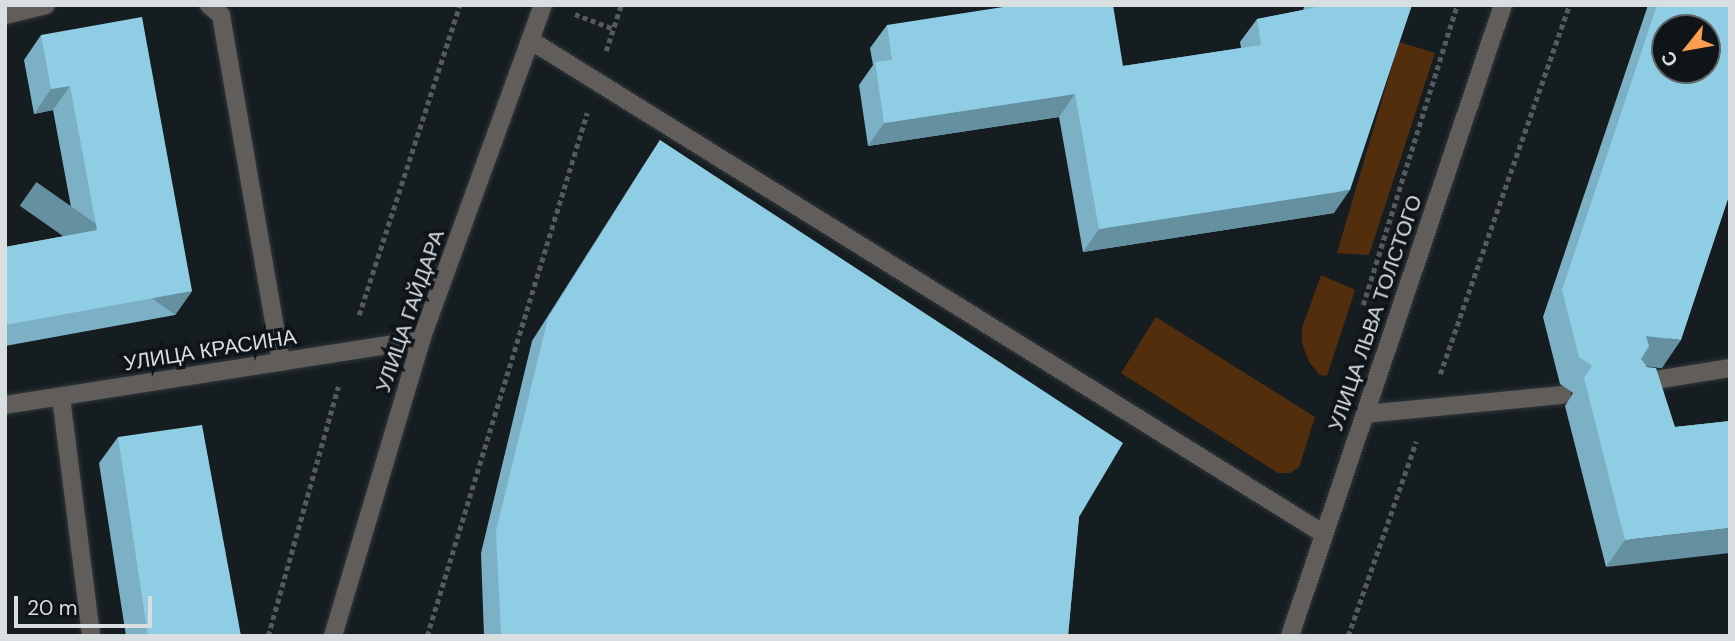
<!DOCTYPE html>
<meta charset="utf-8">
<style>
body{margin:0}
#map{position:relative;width:1735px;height:641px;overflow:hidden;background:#161d20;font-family:"DM Sans",sans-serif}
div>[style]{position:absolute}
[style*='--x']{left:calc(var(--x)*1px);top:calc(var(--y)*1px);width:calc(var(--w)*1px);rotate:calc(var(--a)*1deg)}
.green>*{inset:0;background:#522e0d}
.path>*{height:4.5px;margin-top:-2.25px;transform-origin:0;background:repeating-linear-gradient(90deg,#545a5d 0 5px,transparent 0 8.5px)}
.roads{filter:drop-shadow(0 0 2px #31383b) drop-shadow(0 0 2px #31383b)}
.service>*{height:18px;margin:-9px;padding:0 9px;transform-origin:9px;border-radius:9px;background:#605d5b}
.minor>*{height:18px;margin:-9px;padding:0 9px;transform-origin:9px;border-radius:9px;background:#605d5b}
.tertiary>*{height:18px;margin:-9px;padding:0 9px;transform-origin:9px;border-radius:9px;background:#605d5b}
.wall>*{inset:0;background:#7bb0c5}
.shaded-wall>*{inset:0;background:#6490a0;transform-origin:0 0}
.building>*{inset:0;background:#8fcde5}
span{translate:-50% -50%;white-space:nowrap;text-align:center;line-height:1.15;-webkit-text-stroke:7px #0e1417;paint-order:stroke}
.street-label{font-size:21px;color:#d9dee0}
.frame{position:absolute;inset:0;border:7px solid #d9dee0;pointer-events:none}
.north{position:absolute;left:1651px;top:14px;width:70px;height:70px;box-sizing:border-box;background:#0e1417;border:2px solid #5f6567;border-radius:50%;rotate:239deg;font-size:19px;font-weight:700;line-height:28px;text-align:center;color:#d9dee0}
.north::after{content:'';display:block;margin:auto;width:24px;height:32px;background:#fb9e50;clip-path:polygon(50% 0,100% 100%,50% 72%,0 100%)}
.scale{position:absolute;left:14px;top:596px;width:138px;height:32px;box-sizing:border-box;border:4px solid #d9dee0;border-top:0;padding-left:9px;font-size:21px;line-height:24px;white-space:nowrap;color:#d9dee0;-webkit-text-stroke:5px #0e1417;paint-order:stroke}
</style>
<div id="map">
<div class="green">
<div style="clip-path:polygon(1399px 42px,1435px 53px,1369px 255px,1337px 253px)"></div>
<div style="clip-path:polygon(1321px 275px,1355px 290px,1327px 376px,1320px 375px,1309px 362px,1302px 343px,1302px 328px)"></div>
<div style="clip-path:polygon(1156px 317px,1315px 417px,1299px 467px,1290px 473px,1278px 473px,1121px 373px)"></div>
</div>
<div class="path">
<div style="--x:575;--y:14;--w:42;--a:21"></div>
<div style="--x:606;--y:51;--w:48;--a:-71.9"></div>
<div style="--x:1363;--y:305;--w:314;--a:-72.6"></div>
<div style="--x:359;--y:315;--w:326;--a:-72"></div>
<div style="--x:1440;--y:374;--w:391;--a:-70.7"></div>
<div style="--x:268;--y:636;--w:259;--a:-74.3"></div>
<div style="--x:427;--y:636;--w:547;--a:-72.99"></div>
<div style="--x:1348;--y:636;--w:206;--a:-70.7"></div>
</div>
<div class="roads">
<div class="service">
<div style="--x:209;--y:5;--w:16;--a:40"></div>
<div style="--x:221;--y:15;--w:352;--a:80.2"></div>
<div style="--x:5;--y:15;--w:42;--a:-13.7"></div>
<div style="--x:530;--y:40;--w:935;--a:31.89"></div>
<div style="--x:1637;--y:383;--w:94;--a:-9.2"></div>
<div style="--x:61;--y:397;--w:241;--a:82.8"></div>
<div style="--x:1365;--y:414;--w:198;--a:-5.5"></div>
</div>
<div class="minor">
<div style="--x:5;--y:405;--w:421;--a:-8.9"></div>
</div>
<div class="tertiary">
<div style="--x:333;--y:636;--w:309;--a:-73.4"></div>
<div style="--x:421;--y:340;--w:357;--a:-70"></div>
<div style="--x:1290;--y:636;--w:666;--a:-71.35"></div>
</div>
</div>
<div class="wall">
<div style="clip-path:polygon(1305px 5px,1412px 5px,1334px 213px,1083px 252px,1059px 117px,868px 146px,859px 85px,873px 65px,870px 48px,887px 25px,1123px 66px,1241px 48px,1240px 42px,1257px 19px,1303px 10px)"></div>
<div style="clip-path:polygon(1648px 5px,1730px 5px,1662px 368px,1646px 366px,1675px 427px,1730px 421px,1606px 567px,1565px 406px,1573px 393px,1560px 384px,1543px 317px)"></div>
<div style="clip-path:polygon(41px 35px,192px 291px,175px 315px,5px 346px,5px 247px,76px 234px,53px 110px,34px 114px,24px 60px)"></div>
<div style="clip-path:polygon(660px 140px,1079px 517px,1068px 636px,484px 636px,481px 553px,532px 341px,645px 163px)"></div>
<div style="clip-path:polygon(118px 437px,241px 636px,126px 636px,99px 463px)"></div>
</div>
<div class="shaded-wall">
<div style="clip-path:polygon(70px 86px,53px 110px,34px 114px,51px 89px)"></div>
<div style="clip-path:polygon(1075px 94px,1059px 117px,868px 146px,884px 123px)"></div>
<div style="clip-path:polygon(1350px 190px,1334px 213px,1083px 252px,1099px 229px)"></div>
<div style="left:192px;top:291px;width:29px;height:190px;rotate:125deg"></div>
<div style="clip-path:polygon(1646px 336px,1681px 340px,1662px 368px,1627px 364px)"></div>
<div style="clip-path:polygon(1730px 528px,1730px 553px,1606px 567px,1625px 540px)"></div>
</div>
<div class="building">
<div style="clip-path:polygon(1016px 5px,1113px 5px,1123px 66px,1261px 45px,1257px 19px,1313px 8px,1314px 5px,1412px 5px,1350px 190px,1099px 229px,1075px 94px,884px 123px,875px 62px,892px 60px,887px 25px)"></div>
<div style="clip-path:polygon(evenodd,1657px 5px,1730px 5px,1730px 193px,1681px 340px,1646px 336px,1649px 346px,1641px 359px,1647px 367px,1656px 368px,1675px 427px,1730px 421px,1730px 528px,1625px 540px,1584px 378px,1592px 366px,1579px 357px,1562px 290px,1657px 5px,1665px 28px,1707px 28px,1707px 70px,1665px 70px,1665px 28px)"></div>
<div style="clip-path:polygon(142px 17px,192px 291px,5px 325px,5px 247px,97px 230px,70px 86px,51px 89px,41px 35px)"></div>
<div style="clip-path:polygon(660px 140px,1123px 443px,1079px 517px,1068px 636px,501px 636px,496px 531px,548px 318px)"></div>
<div style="clip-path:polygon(202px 425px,241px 636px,148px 636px,118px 437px)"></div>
</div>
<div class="street-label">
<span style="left:410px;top:311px;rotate:-71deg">УЛИЦА ГАЙДАРА</span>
<span style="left:1375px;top:313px;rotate:-71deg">УЛИЦА ЛЬВА ТОЛСТОГО</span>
<span style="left:210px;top:350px;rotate:-9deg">УЛИЦА КРАСИНА</span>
</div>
<div class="frame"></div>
<div class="north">С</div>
<div class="scale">20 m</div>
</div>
